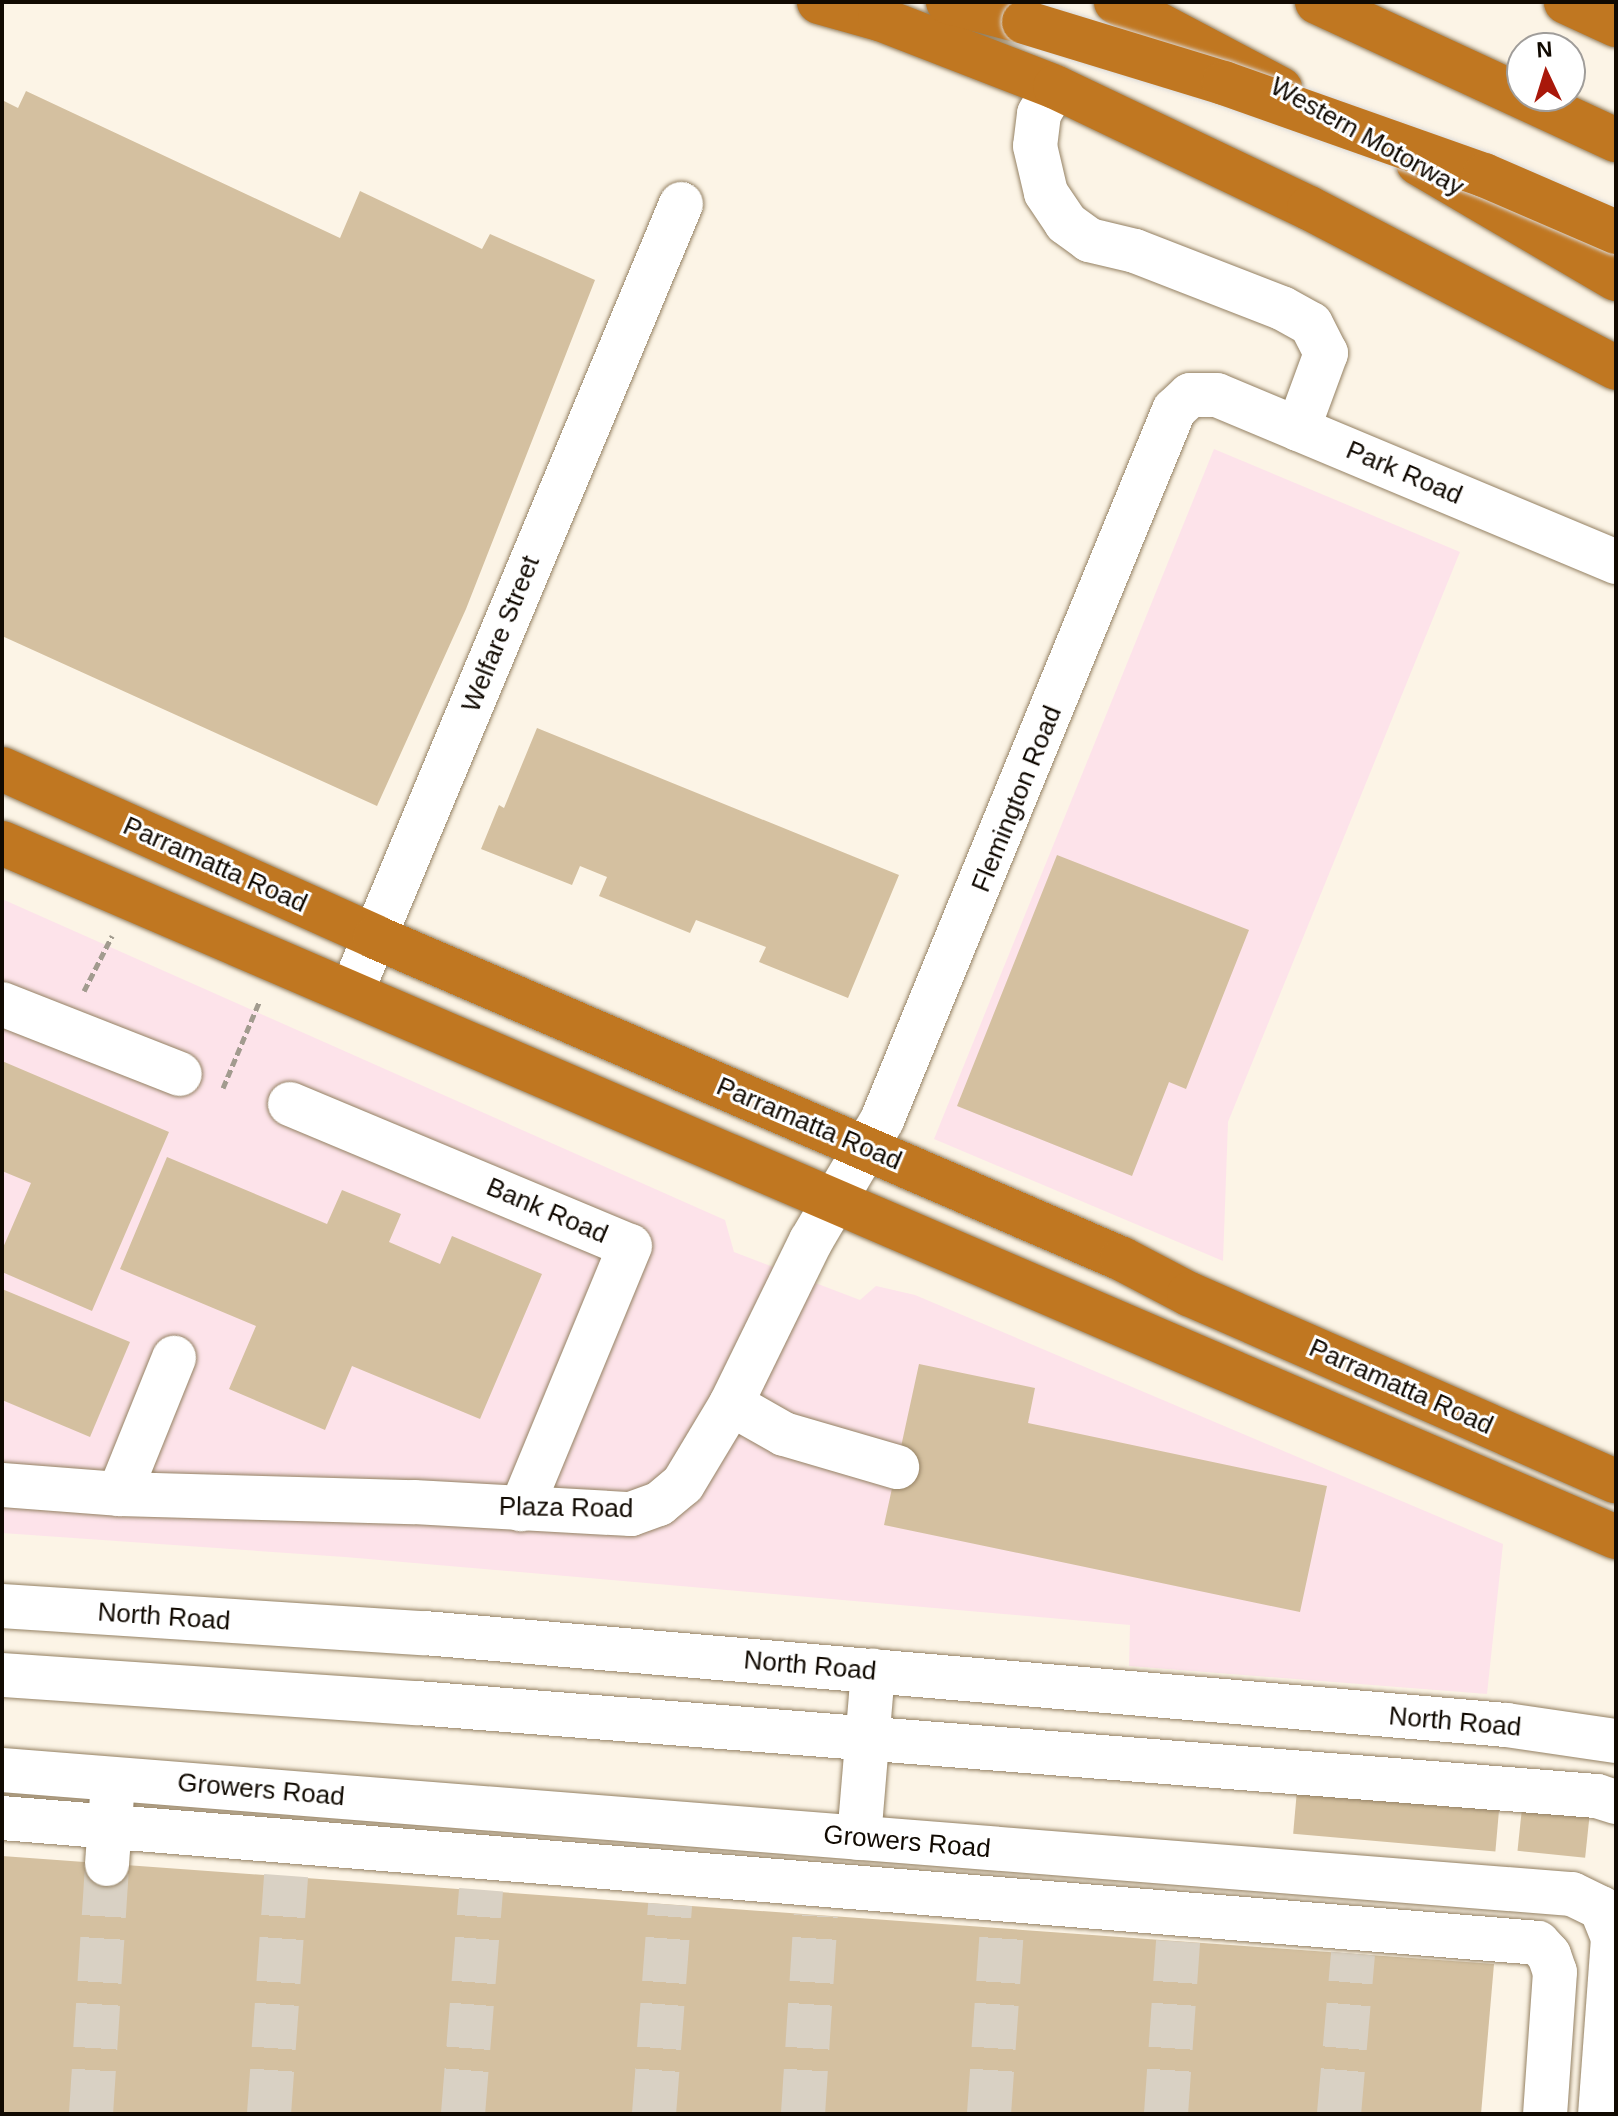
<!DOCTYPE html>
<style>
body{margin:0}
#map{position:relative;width:1618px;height:2116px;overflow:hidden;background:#fcf4e6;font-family:Helvetica,sans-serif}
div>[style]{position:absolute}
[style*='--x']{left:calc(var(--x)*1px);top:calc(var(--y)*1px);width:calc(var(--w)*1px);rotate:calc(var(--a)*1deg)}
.commercial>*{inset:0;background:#fde3ea}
.building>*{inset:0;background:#d4c0a0;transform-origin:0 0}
.minor-tunnel>*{height:44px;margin-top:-22px;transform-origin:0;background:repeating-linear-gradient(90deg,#d9d1c4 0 44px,transparent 0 66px)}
.path>*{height:5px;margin-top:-2.5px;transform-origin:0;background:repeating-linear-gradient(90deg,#a29b8f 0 8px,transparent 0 12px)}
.roads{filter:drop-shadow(0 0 2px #948163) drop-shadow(0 0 2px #948163)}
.minor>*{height:44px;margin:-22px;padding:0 22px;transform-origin:22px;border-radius:22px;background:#fff}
.highway>*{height:44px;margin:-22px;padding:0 22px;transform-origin:22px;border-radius:22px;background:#c07721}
.bridges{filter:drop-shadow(0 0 2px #d9d8d7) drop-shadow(0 0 2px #d9d8d7)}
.highway-bridge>*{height:44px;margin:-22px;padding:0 22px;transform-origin:22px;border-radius:22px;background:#c07721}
span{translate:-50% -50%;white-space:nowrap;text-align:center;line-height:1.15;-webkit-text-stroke:6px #fff;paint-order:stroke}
.street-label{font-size:26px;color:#110a02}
.frame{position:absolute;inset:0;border:4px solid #110a02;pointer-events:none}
.north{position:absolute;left:1506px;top:32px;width:80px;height:80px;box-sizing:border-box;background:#fff;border:2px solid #a09d9a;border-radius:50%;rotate:356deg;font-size:22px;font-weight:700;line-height:32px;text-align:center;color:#110a02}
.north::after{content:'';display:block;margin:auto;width:28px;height:36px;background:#a9180a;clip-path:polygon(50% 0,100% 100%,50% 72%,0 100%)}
</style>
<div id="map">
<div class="commercial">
<div style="clip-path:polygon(1214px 449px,1460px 552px,1228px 1122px,1223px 1261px,934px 1139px)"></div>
<div style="clip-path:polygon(2px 899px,725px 1220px,734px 1252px,860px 1300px,876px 1286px,915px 1295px,1503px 1544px,1487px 1694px,1129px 1666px,1130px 1625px,345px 1557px,2px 1533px)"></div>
</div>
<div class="building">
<div style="clip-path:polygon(26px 91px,340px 238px,360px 191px,482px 249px,490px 234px,595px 280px,466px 609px,377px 806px,2px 636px,2px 100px,18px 108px)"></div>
<div style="clip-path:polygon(537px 728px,899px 875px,848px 998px,759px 962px,766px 947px,696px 920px,690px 933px,599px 896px,607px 877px,580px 866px,572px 885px,481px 849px,499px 805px,504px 808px)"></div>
<div style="clip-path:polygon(1057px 855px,1249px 930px,1186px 1089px,1169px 1082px,1132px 1176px,957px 1106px)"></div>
<div style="clip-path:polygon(2px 1061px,169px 1132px,92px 1311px,2px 1272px,2px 1250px,31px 1183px,2px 1171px)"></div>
<div style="clip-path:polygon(167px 1157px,327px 1224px,342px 1190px,401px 1214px,389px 1242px,440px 1264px,452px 1236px,542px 1274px,480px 1419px,352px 1366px,325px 1430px,229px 1389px,256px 1326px,120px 1269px)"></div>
<div style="clip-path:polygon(2px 1289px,130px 1342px,90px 1437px,2px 1400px)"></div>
<div style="clip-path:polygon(919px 1364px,1035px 1388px,1028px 1423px,1327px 1486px,1300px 1612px,884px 1525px)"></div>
<div style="left:1297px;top:1790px;width:203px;height:44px;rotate:5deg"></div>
<div style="left:1522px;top:1808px;width:68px;height:43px;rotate:6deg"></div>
<div style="clip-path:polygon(2px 1856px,1494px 1964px,1481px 2114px,2px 2114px)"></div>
</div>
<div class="minor-tunnel">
<div style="--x:91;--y:2114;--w:251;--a:-86.3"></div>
<div style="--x:269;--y:2114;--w:239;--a:-85.9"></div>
<div style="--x:463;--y:2114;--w:225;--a:-85.4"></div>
<div style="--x:654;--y:2114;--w:210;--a:-85.6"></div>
<div style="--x:803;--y:2114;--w:199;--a:-86.3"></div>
<div style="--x:989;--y:2114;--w:185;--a:-86"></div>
<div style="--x:1166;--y:2114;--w:173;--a:-86"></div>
<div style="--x:1339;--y:2114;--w:161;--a:-85"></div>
</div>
<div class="path">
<div style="--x:84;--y:991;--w:62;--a:-63"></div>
<div style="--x:223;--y:1088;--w:95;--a:-67.2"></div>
</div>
<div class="roads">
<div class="minor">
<div style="--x:1055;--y:87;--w:31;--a:121"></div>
<div style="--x:1039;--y:114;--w:32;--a:97"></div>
<div style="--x:1035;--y:146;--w:48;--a:76.8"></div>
<div style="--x:1046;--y:193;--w:36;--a:56"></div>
<div style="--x:1066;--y:223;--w:29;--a:36"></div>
<div style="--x:1089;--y:240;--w:47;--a:13.4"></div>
<div style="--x:1135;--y:251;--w:158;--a:21.2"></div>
<div style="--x:1282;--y:308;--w:33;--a:29"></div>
<div style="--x:1311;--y:324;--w:33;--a:63"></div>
<div style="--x:1326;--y:353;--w:81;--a:110.2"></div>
<div style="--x:352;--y:991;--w:853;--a:-67.31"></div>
<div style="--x:2;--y:1004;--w:191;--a:21.5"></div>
<div style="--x:290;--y:1104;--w:368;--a:22.7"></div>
<div style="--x:630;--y:1246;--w:285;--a:112.5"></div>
<div style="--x:731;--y:1404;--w:61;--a:29.5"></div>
<div style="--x:784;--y:1434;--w:118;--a:16.3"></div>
<div style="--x:2;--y:1485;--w:117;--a:4.4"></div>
<div style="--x:119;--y:1494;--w:147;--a:-68"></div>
<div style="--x:119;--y:1494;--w:295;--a:1.6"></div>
<div style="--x:414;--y:1502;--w:217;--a:3.2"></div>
<div style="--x:631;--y:1514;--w:30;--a:-20"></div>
<div style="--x:659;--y:1504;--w:31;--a:-40"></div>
<div style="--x:683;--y:1484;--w:93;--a:-59"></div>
<div style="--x:731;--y:1404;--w:182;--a:-63.9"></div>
<div style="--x:811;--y:1241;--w:140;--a:-59.6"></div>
<div style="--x:882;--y:1120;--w:768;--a:-67.64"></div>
<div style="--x:1174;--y:410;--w:22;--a:-43"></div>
<div style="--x:1190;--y:395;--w:27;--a:0"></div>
<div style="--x:1217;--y:395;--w:433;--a:22.7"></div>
<div style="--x:2;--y:1606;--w:423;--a:3.7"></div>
<div style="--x:424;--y:1633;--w:1086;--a:4.86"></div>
<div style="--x:1506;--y:1725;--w:111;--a:8.3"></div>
<div style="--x:2;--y:1675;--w:416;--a:3.9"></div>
<div style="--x:417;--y:1703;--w:1184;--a:4.51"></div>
<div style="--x:1597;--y:1796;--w:20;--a:18"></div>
<div style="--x:2;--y:1770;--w:1575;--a:4.52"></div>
<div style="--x:1572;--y:1894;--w:32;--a:26"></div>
<div style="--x:1601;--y:1908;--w:32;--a:68"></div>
<div style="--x:1613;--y:1938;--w:176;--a:94.2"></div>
<div style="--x:2;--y:1818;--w:1541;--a:4.65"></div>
<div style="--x:1538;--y:1943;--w:16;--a:47"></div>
<div style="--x:1549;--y:1955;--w:18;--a:71"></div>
<div style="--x:1555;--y:1972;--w:142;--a:94"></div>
<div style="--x:859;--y:1838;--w:168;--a:-85.2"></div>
<div style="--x:107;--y:1864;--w:68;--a:-85.8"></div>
</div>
<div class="highway">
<div style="--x:819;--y:2;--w:63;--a:15.6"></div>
<div style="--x:880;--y:19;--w:188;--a:21.2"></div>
<div style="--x:1055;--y:87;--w:281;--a:25.5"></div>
<div style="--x:1309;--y:208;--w:346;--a:27.5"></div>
<div style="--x:948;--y:2;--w:79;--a:14.7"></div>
<div style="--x:1116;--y:2;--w:186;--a:27.9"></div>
<div style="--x:1317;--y:2;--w:329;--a:24.8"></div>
<div style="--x:1566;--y:2;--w:55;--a:24.7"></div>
<div style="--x:1418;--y:163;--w:229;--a:30.4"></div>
<div style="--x:2;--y:769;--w:409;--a:24.2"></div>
<div style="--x:375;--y:937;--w:813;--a:23.32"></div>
<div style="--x:1122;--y:1259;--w:76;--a:27.6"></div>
<div style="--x:1189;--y:1294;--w:466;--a:23.7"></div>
<div style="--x:2;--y:843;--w:1757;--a:23.27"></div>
</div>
</div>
<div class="bridges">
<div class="highway-bridge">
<div style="--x:1024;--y:22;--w:209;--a:17"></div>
<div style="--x:1224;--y:83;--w:276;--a:19.5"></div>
<div style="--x:1484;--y:175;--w:144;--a:23.4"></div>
</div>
</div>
<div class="street-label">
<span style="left:1367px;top:137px;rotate:29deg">Western Motorway</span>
<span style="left:1404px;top:473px;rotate:23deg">Park Road</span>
<span style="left:501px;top:634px;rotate:-68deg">Welfare Street</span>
<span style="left:1017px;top:799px;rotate:-68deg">Flemington Road</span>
<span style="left:215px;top:865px;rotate:24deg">Parramatta Road</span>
<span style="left:809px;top:1124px;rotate:23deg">Parramatta Road</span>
<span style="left:547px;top:1211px;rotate:23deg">Bank Road</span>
<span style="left:1401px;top:1387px;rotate:24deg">Parramatta Road</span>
<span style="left:566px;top:1508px;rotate:1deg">Plaza Road</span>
<span style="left:164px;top:1617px;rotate:4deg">North Road</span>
<span style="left:810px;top:1666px;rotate:5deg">North Road</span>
<span style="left:1455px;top:1722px;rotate:5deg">North Road</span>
<span style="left:261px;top:1790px;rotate:5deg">Growers Road</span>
<span style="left:907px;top:1842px;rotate:5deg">Growers Road</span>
</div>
<div class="frame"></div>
<div class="north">N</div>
</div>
